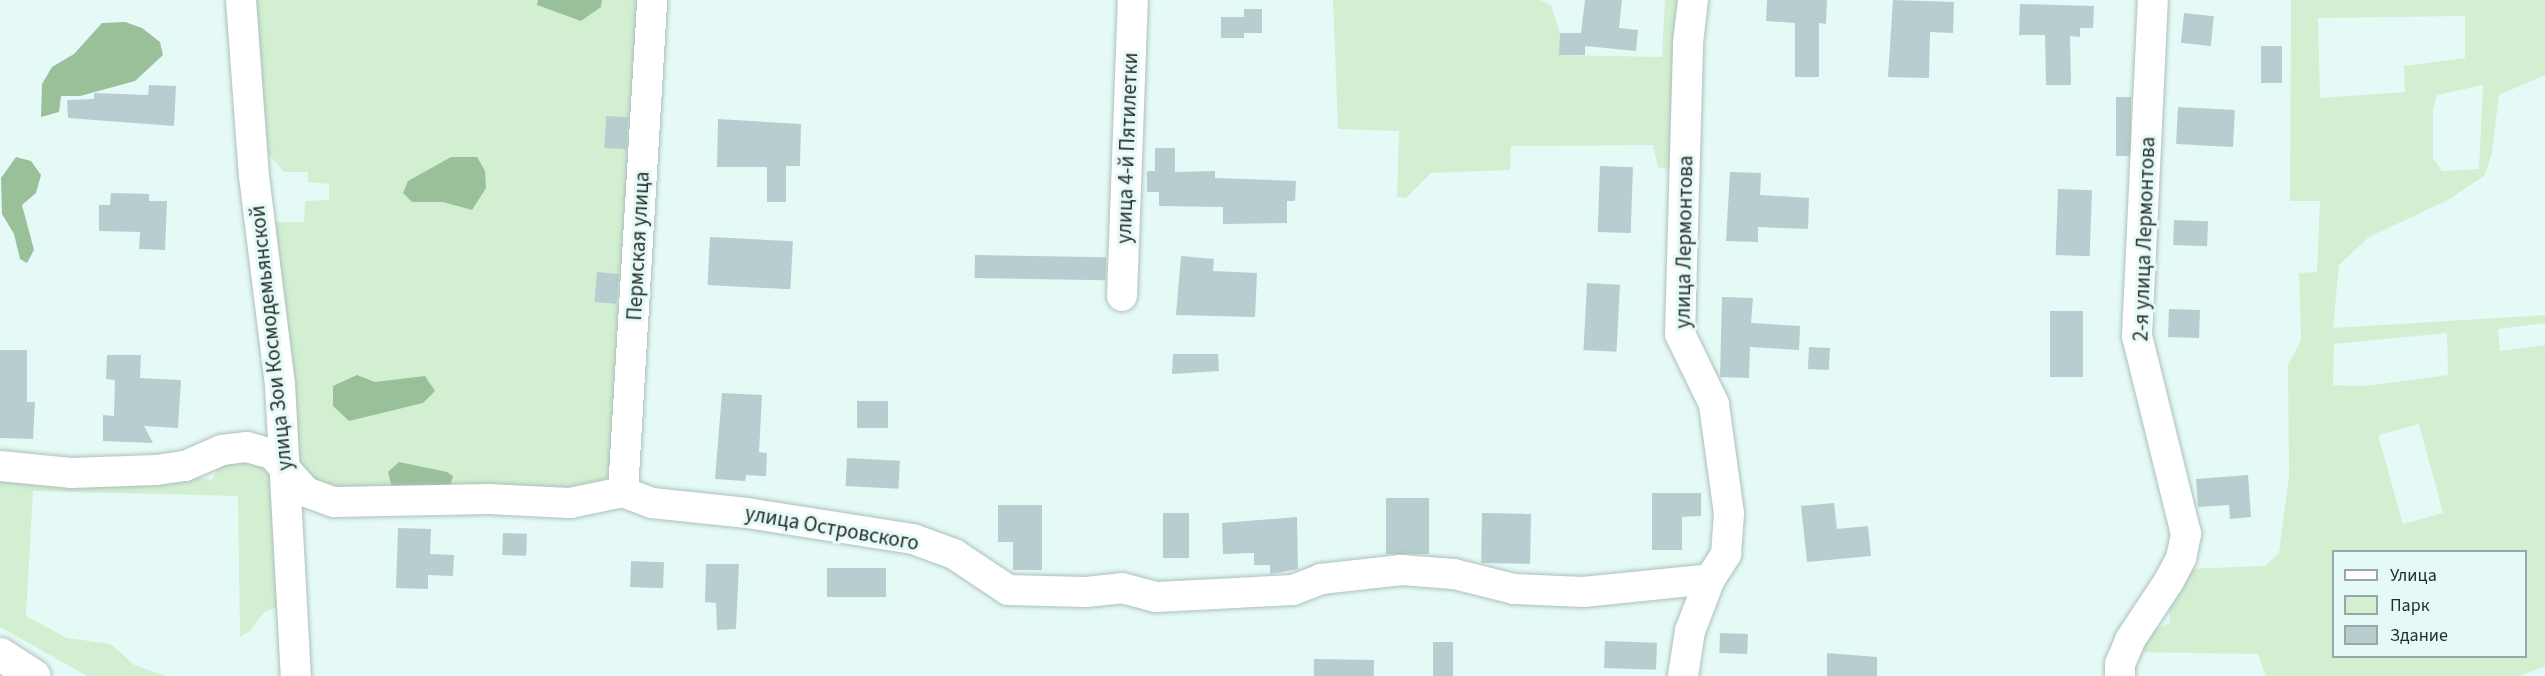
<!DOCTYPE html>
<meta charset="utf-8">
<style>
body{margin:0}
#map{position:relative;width:2545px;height:676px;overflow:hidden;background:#e5faf6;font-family:"Source Sans 3",sans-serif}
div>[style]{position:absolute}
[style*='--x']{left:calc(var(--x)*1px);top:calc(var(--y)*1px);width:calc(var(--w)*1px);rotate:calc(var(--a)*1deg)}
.green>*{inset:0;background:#d3efd2}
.forest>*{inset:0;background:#9ac09a}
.building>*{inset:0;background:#b8cdcf;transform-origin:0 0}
.roads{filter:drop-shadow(0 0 2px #acc0bd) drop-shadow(0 0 2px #acc0bd)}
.minor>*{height:30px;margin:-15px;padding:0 15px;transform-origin:15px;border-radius:15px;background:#fff}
.highway>*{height:33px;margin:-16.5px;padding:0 16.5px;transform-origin:16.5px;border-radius:16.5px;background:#fff}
span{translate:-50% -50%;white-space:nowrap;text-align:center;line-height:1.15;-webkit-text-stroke:6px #e5faf6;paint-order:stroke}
.street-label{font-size:21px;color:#262e2d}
.legend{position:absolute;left:2332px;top:550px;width:195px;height:108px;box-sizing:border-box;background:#e5faf6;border:2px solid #99a8a6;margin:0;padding:8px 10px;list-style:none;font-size:18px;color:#262e2d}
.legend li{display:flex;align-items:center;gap:12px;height:30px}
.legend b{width:30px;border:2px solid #99a8a6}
</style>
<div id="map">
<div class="green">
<div style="clip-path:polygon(248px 0,645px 0,612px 477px,569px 493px,334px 493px,301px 474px,286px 444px,270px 222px,304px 222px,305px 201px,329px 200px,329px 184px,308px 182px,308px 172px,284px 172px,261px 145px)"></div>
<div style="clip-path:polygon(1333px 0,1540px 0,1551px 5px,1560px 33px,1560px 55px,1662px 57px,1665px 0,1687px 0,1679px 170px,1658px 168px,1653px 145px,1511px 146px,1510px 170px,1431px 173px,1406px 198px,1397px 197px,1399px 131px,1338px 129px)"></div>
<div style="clip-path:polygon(evenodd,2291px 0,2545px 0,2545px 75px,2499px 95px,2492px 153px,2485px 175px,2448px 200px,2369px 237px,2339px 265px,2333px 328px,2545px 315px,2545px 323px,2498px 329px,2500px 351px,2545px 345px,2545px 666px,2520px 676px,2266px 676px,2258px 654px,2128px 652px,2147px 633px,2170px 623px,2169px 600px,2184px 569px,2265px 566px,2279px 553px,2289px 475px,2288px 365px,2301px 340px,2299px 273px,2317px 272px,2320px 201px,2290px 201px,2291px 0,2465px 16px,2465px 58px,2404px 66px,2405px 92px,2320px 98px,2318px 18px,2465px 16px,2291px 0,2483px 85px,2479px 169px,2442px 171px,2433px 158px,2433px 110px,2437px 95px,2483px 85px,2291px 0,2447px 333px,2448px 375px,2366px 386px,2333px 385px,2334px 344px,2447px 333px,2291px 0,2419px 424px,2443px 513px,2403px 524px,2378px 435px,2419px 424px,2291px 0,2334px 552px,2526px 552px,2526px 656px,2334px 656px,2334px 552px)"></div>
<div style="clip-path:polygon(222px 459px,275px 466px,284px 605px,264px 612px,250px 631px,240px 637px,238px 496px,33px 491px,26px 616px,67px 638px,111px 644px,134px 665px,166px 676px,87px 676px,0 627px,0 472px,189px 475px,212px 480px)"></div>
</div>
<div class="forest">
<div style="clip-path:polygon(538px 0,602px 0,601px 7px,581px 21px,537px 5px)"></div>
<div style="clip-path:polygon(125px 22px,142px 28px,160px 42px,163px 55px,135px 81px,80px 96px,61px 96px,59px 112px,41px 117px,42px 84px,52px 67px,74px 54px,102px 23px)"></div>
<div style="clip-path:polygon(16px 157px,31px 161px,41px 175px,36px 193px,22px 205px,34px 250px,27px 263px,20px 259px,14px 234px,2px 214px,1px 178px)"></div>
<div style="clip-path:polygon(451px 157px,477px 157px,485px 171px,486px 188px,472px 210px,443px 202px,412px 202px,403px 193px,408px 181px)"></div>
<div style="clip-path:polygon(357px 375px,375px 382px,425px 376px,435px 391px,423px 403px,349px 421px,333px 406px,333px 386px)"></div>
<div style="clip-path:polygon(399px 462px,447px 472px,453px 476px,449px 490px,393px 491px,388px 472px)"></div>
</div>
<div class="building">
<div style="clip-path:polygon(1585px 0,1622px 0,1619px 28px,1638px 30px,1636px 51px,1585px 46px,1585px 55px,1559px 55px,1560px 33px,1581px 33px)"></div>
<div style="clip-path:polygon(1767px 0,1827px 0,1826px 24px,1819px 23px,1819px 77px,1795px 77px,1795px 23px,1766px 21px)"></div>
<div style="clip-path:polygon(1893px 0,1954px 2px,1953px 33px,1930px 32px,1929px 78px,1888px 77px)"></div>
<div style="clip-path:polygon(2020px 4px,2094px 6px,2093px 28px,2080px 28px,2080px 37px,2070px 36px,2071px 85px,2046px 85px,2045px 35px,2019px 35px)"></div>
<div style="left:1244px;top:9px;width:18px;height:24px"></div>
<div style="left:2184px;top:13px;width:30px;height:30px;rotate:6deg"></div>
<div style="left:1221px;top:17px;width:23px;height:21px"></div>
<div style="left:2261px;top:46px;width:21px;height:37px"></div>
<div style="clip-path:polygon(149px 85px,176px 86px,174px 126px,68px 118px,67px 100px,94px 99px,94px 93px,148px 95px)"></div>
<div style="left:2116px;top:97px;width:15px;height:59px"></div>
<div style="left:2178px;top:107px;width:57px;height:37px;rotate:3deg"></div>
<div style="left:606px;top:116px;width:22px;height:32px;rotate:3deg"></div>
<div style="clip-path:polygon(718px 119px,801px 124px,800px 166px,786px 166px,786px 202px,767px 202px,767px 167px,717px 167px)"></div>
<div style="clip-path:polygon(1155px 148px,1175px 148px,1175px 172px,1215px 171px,1215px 178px,1296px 181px,1295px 201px,1287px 201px,1287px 223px,1223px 224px,1223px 207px,1159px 206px,1159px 192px,1147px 192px,1147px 171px,1155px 171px)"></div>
<div style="left:1600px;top:166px;width:33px;height:66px;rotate:2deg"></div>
<div style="clip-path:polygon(1730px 172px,1761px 173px,1760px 195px,1809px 198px,1808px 229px,1758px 227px,1758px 242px,1726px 241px)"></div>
<div style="left:2058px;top:189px;width:34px;height:66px;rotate:2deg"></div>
<div style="clip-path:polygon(111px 193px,149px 194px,149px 201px,167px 201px,165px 250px,139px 249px,140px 232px,99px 231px,99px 205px,110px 205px)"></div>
<div style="left:2174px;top:220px;width:34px;height:25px;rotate:2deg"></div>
<div style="left:710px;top:237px;width:83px;height:48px;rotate:3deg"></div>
<div style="left:975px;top:255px;width:131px;height:23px;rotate:1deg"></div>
<div style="clip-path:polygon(1181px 256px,1214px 259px,1213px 271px,1257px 273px,1255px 317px,1176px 315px)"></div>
<div style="left:597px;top:272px;width:22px;height:30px;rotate:5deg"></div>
<div style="left:1587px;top:283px;width:33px;height:67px;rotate:3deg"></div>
<div style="clip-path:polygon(1722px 297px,1753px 298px,1751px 323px,1800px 326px,1799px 350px,1750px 347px,1749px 378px,1720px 377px)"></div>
<div style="left:2169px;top:309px;width:31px;height:28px;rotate:2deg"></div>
<div style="left:2050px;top:311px;width:33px;height:66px"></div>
<div style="left:1809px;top:347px;width:21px;height:22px;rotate:3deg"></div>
<div style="clip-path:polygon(0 350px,27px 350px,27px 402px,35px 402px,33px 439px,0 438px)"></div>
<div style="clip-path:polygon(1173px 354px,1218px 354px,1219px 371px,1172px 374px)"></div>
<div style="clip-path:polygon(107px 355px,141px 355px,140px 378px,181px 380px,178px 428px,144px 426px,153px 443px,103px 441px,103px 415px,114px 416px,115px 380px,106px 379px)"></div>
<div style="clip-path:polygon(722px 393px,762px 395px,759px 452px,767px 453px,766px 476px,746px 475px,745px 481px,715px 479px)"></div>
<div style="left:857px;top:401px;width:31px;height:27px"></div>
<div style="left:847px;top:458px;width:53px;height:28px;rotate:3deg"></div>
<div style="clip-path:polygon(2248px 475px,2251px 517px,2230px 519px,2229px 505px,2198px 507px,2196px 479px)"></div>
<div style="clip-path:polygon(1652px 493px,1701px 493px,1701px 516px,1682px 517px,1682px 550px,1652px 550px)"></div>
<div style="left:1386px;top:498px;width:43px;height:56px"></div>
<div style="clip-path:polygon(1834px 503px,1837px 529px,1868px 526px,1871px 556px,1807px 562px,1801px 506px)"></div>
<div style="clip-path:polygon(998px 505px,1042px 505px,1042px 570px,1013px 570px,1013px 542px,998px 542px)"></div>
<div style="left:1163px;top:513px;width:26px;height:45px"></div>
<div style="left:1482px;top:513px;width:49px;height:50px;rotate:1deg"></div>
<div style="clip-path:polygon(1297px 517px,1298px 569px,1270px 574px,1270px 565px,1254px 565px,1254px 553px,1223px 554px,1222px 523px)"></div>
<div style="clip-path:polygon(398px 528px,431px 529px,430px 554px,454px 555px,453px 576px,428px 575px,428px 589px,396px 588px)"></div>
<div style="left:503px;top:533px;width:24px;height:22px;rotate:2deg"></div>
<div style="left:631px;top:561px;width:33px;height:26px;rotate:2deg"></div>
<div style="clip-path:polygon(706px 564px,739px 564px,736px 629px,717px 630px,716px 603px,705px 602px)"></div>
<div style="left:827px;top:568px;width:59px;height:29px"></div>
<div style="left:1720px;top:633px;width:28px;height:20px;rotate:2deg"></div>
<div style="left:1605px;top:641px;width:52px;height:27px;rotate:2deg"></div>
<div style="left:1433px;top:642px;width:20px;height:34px"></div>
<div style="clip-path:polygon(1827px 653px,1877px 657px,1877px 676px,1827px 676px)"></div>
<div style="left:1314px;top:659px;width:60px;height:17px;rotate:1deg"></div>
</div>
<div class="roads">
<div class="minor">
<div style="--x:241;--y:0;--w:176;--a:85.8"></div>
<div style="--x:254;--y:176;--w:210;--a:82.9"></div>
<div style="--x:280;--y:384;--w:292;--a:86.9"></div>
<div style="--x:1122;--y:296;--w:296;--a:-87.9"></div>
<div style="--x:0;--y:466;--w:71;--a:5.6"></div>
<div style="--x:71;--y:473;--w:85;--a:-2"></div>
<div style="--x:156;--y:470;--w:29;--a:-8"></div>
<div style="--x:185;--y:466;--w:40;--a:-23.4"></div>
<div style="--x:222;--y:450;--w:25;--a:-7"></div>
<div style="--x:247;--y:447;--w:26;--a:16"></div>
<div style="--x:272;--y:454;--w:51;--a:48.2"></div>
<div style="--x:306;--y:492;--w:30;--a:20"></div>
<div style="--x:334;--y:502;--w:156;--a:-1.1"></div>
<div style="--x:490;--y:499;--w:80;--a:2.9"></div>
<div style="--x:570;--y:503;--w:54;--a:-11.7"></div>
<div style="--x:623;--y:492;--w:31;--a:21"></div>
<div style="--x:652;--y:503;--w:96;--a:6"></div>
<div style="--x:747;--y:513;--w:168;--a:8.9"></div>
<div style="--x:913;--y:539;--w:44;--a:20.1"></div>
<div style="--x:954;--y:554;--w:65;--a:33.7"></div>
<div style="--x:1008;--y:590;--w:78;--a:1.5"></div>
<div style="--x:1086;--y:592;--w:36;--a:-6"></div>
<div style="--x:1122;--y:588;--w:35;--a:15"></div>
<div style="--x:1156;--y:597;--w:137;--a:-2.9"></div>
<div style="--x:1293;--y:590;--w:30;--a:-21"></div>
<div style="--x:1321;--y:579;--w:81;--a:-6.4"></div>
<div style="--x:1401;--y:570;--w:53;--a:4.3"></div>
<div style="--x:1454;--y:574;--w:62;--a:14"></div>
<div style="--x:1514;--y:589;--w:69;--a:2.5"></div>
<div style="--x:1583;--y:592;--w:128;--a:-5.8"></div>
<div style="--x:623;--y:492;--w:493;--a:-86.6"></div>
<div style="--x:1683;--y:676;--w:46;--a:-81.2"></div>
<div style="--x:1690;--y:631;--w:56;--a:-69"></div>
<div style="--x:1710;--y:579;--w:30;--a:-57"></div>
<div style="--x:1726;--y:554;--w:40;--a:-85.7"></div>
<div style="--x:1729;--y:514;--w:111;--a:-97.8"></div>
<div style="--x:1714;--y:404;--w:78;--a:-115.9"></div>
<div style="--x:1680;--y:334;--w:291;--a:-88.4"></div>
<div style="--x:1688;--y:43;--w:43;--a:-83.4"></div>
<div style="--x:2120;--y:676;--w:12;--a:-90"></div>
<div style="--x:2120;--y:664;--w:26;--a:-67"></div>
<div style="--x:2130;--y:640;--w:71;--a:-56.5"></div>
<div style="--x:2169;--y:581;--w:26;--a:-62"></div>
<div style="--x:2181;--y:558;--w:25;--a:-78"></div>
<div style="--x:2186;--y:534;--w:204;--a:-103.9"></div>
<div style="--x:2137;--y:336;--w:336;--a:-87.3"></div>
</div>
<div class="highway">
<div style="--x:0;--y:654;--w:40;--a:32.9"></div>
</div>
</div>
<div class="street-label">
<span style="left:1127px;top:148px;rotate:-88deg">улица 4-й Пятилетки</span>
<span style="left:2144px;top:239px;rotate:-88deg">2-я улица Лермонтова</span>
<span style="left:1684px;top:242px;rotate:-89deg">улица Лермонтова</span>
<span style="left:638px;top:246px;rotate:-87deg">Пермская улица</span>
<span style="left:271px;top:338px;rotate:-96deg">улица Зои Космодемьянской</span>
<span style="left:832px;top:528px;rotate:10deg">улица Островского</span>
</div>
<ul class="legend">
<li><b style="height:8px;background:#fff"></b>Улица</li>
<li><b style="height:16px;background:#d3efd2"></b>Парк</li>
<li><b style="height:16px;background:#b8cdcf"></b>Здание</li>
</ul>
</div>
